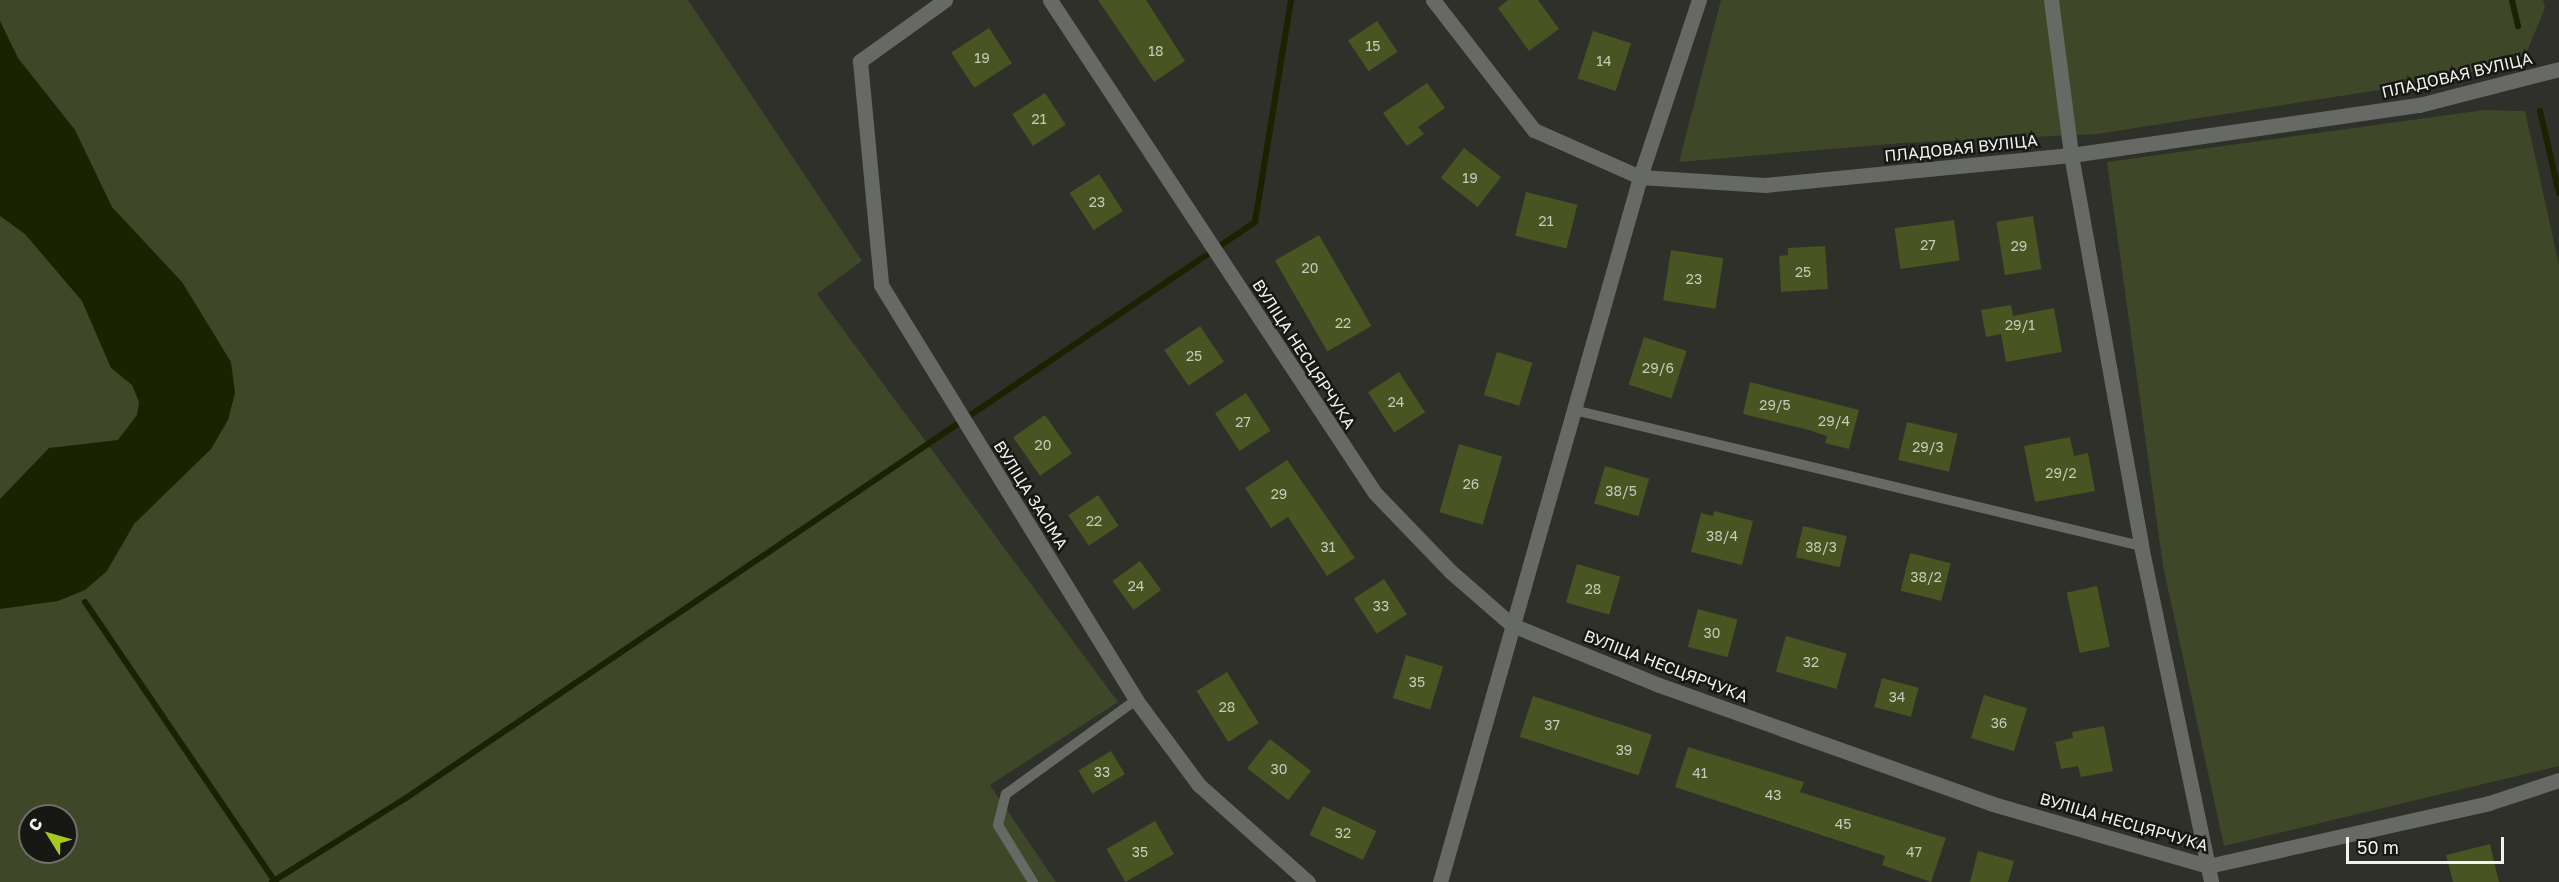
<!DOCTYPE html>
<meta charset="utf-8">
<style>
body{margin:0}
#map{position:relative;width:2559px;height:882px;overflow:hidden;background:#2e3029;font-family:"Golos Text",sans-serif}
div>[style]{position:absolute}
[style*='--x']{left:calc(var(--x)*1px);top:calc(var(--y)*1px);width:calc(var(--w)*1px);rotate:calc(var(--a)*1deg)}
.green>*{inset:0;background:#3e4728}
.water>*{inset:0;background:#1a2200}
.stream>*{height:6px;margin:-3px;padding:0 3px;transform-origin:3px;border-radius:3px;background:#1a2200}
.building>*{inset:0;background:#485421;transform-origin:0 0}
.lane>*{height:10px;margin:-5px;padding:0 5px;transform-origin:5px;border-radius:5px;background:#676965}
.street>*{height:15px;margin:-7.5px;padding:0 7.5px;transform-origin:7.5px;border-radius:7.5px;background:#676965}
span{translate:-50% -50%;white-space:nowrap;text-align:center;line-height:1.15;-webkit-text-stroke:5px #171814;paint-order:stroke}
.number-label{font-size:14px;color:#c6caba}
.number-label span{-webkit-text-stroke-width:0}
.street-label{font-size:16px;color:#f0f2ed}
.north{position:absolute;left:18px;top:804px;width:60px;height:60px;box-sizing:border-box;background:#171814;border:2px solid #6e6f6b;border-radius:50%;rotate:307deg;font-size:16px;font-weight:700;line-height:24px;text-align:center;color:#f0f2ed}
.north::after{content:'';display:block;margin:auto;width:21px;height:27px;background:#a6c821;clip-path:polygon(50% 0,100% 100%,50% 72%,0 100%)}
.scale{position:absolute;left:2346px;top:837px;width:158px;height:27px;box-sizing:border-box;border:3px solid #f0f2ed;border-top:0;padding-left:8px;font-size:18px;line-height:21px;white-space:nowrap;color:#f0f2ed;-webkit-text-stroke:4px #171814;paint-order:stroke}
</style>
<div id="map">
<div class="green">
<div style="clip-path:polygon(evenodd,0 0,688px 0,862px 261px,817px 294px,1118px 702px,990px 785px,1056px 882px,0 882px,0 0,30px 816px,66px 816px,66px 852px,30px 852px,30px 816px)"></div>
<div style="clip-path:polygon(1721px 0,2543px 0,2545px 8px,2525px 56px,2449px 79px,2097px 134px,1903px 143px,1679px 162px)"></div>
<div style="clip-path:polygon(2484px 110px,2525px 111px,2559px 265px,2559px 766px,2224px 846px,2163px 566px,2107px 162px)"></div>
</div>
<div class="water">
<div style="clip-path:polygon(0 21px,18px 58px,75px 130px,112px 207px,182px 282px,231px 362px,235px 393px,228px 420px,211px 449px,134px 524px,107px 571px,85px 590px,58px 601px,0 609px,0 499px,49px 448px,118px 440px,137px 415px,139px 402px,132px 385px,111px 368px,82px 301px,25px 234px,0 216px)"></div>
</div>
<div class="stream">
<div style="--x:2512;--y:0;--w:27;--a:77"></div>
<div style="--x:2540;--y:111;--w:84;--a:77"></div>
<div style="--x:85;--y:602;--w:336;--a:55.8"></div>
<div style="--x:272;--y:882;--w:158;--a:-32.1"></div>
<div style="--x:406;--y:798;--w:1026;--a:-34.15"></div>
<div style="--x:1255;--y:222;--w:225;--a:-80.8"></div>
</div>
<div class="building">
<div style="clip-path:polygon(1098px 0,1146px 0,1185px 61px,1154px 82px)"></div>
<div style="clip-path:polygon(1508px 0,1538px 0,1559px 29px,1529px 51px,1498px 8px)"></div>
<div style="left:1377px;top:21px;width:37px;height:35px;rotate:56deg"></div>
<div style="left:989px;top:28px;width:42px;height:45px;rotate:57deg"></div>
<div style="left:1593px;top:31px;width:40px;height:50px;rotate:18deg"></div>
<div style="clip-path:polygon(1427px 83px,1445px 108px,1418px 127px,1424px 134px,1407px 146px,1383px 113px)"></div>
<div style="left:1045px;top:93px;width:38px;height:39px;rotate:57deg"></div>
<div style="left:1464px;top:148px;width:47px;height:38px;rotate:38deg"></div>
<div style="left:1099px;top:174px;width:44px;height:35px;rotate:57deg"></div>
<div style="left:1526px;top:192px;width:53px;height:45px;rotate:14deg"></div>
<div style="left:2033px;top:216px;width:54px;height:37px;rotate:81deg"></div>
<div style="left:1954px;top:220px;width:41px;height:60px;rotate:82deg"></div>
<div style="left:1319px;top:235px;width:105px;height:51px;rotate:60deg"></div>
<div style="clip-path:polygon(1825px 246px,1828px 289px,1781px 292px,1779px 256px,1788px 255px,1788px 248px)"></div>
<div style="left:1671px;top:250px;width:53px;height:51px;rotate:9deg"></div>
<div style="clip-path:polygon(2011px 305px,2013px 316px,2054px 308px,2062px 352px,2006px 362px,2001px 334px,1986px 337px,1981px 310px)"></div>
<div style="left:1200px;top:326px;width:43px;height:43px;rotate:56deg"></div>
<div style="left:1644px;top:337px;width:45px;height:50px;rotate:18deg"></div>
<div style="left:1497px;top:352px;width:37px;height:45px;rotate:17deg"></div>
<div style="left:1399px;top:372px;width:48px;height:37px;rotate:57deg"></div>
<div style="clip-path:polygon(1750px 382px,1859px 410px,1849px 449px,1825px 443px,1827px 436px,1809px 430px,1743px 414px)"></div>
<div style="left:1246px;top:393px;width:45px;height:37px;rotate:57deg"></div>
<div style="left:1045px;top:415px;width:47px;height:39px;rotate:55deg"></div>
<div style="left:1907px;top:422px;width:52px;height:39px;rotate:13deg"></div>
<div style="clip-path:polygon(2070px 437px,2074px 456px,2088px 453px,2095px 491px,2035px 502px,2024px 446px)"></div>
<div style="left:1459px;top:444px;width:45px;height:71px;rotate:16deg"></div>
<div style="clip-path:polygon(1287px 460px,1355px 558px,1327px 576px,1288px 517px,1271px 528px,1245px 488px)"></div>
<div style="left:1605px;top:466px;width:46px;height:39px;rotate:16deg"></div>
<div style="left:1098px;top:495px;width:37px;height:36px;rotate:56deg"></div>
<div style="clip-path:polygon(1714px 511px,1753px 521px,1742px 565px,1691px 552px,1701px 513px,1713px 516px)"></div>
<div style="left:1803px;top:526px;width:45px;height:32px;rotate:13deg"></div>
<div style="left:1910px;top:553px;width:42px;height:39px;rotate:14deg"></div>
<div style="left:1140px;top:561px;width:36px;height:34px;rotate:54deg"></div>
<div style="left:1577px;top:564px;width:45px;height:40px;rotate:16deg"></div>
<div style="left:1384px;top:579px;width:42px;height:36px;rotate:57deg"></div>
<div style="left:2097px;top:586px;width:62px;height:31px;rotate:78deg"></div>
<div style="left:1698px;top:609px;width:41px;height:39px;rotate:15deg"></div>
<div style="left:1786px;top:636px;width:63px;height:37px;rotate:16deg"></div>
<div style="left:1406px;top:655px;width:39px;height:45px;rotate:17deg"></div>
<div style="left:1227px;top:672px;width:60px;height:36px;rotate:58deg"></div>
<div style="left:1882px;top:678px;width:38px;height:30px;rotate:15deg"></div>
<div style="left:1984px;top:695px;width:45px;height:45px;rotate:17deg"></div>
<div style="left:1533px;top:696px;width:125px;height:43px;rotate:18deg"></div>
<div style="clip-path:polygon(2104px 726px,2113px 771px,2081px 777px,2078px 766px,2061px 769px,2055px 742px,2073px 738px,2072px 732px)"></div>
<div style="left:1270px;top:739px;width:52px;height:37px;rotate:38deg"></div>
<div style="clip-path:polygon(1688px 747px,1804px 782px,1800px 792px,1946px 838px,1931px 882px,1882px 865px,1885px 856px,1675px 787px)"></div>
<div style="left:1111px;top:751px;width:27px;height:38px;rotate:59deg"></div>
<div style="left:1323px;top:806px;width:59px;height:32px;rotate:25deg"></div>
<div style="left:1155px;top:821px;width:38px;height:56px;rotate:60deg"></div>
<div style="clip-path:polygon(2490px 844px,2499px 882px,2453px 882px,2446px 855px)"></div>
<div style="clip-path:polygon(1978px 851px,2014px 861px,2008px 882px,1970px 882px)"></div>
</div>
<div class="lane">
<div style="--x:1574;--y:410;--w:583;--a:13.49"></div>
<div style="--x:1033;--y:882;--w:67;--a:-121.6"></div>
<div style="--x:998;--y:825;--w:32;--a:-76"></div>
<div style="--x:1006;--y:794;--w:160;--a:-35.9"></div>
</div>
<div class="street">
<div style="--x:945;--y:0;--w:105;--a:144.3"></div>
<div style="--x:860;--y:61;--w:225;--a:84.6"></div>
<div style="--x:881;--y:285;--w:487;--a:58.4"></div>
<div style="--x:1136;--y:700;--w:106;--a:53.5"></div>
<div style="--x:1199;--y:785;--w:146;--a:41.7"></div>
<div style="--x:1050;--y:0;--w:590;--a:56.61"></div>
<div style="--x:1375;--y:493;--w:108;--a:46.1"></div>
<div style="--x:1450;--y:571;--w:82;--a:41.1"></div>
<div style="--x:1512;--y:625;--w:159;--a:22.2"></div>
<div style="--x:1659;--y:685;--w:355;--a:19.6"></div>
<div style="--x:1993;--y:804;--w:224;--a:16.1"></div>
<div style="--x:2208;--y:866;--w:288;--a:-12.6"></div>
<div style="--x:2489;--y:803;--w:74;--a:-18.2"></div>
<div style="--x:1433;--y:0;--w:165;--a:52.2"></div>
<div style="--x:1534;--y:130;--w:116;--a:23.9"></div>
<div style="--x:1640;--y:177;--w:125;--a:3.7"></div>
<div style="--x:1765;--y:185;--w:307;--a:-5.6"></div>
<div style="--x:2071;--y:155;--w:352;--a:-8.2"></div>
<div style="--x:2419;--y:105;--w:145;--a:-14.4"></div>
<div style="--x:2051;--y:0;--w:156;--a:82.6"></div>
<div style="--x:2071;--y:155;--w:397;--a:79.8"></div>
<div style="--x:2141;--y:546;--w:343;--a:78.2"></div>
<div style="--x:1440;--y:882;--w:733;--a:-74.16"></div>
<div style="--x:1640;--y:177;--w:187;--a:-71.6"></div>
</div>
<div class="number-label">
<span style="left:1373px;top:46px">15</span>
<span style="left:1156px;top:51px">18</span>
<span style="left:982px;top:58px">19</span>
<span style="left:1604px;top:61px">14</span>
<span style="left:1039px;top:119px">21</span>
<span style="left:1470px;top:178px">19</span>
<span style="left:1097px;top:202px">23</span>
<span style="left:1546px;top:221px">21</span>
<span style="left:1928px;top:245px">27</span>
<span style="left:2019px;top:246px">29</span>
<span style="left:1310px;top:268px">20</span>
<span style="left:1803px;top:272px">25</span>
<span style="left:1694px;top:279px">23</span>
<span style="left:1343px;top:323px">22</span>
<span style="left:2020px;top:325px">29/1</span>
<span style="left:1194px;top:356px">25</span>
<span style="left:1658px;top:368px">29/6</span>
<span style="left:1396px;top:402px">24</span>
<span style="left:1775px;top:405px">29/5</span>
<span style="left:1834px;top:421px">29/4</span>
<span style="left:1243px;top:422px">27</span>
<span style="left:1043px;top:445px">20</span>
<span style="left:1928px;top:447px">29/3</span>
<span style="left:2061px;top:473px">29/2</span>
<span style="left:1471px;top:484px">26</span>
<span style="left:1621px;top:491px">38/5</span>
<span style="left:1279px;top:494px">29</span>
<span style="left:1094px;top:521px">22</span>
<span style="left:1722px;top:536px">38/4</span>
<span style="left:1328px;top:547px">31</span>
<span style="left:1821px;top:547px">38/3</span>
<span style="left:1926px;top:577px">38/2</span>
<span style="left:1136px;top:586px">24</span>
<span style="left:1593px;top:589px">28</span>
<span style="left:1381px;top:606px">33</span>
<span style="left:1712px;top:633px">30</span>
<span style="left:1811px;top:662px">32</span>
<span style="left:1417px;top:682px">35</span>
<span style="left:1897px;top:697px">34</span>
<span style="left:1227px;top:707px">28</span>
<span style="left:1999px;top:723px">36</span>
<span style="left:1552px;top:725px">37</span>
<span style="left:1624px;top:750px">39</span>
<span style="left:1279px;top:769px">30</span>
<span style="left:1102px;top:772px">33</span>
<span style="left:1700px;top:773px">41</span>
<span style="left:1773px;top:795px">43</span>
<span style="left:1843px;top:824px">45</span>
<span style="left:1343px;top:833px">32</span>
<span style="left:1140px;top:852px">35</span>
<span style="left:1914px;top:852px">47</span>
</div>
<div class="street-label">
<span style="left:2457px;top:75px;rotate:-13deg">ПЛАДОВАЯ ВУЛІЦА</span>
<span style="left:1961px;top:148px;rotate:-6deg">ПЛАДОВАЯ ВУЛІЦА</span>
<span style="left:1304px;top:354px;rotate:57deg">ВУЛІЦА НЕСЦЯРЧУКА</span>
<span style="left:1031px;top:495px;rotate:58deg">ВУЛІЦА ЗАСІМА</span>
<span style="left:1666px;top:666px;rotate:21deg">ВУЛІЦА НЕСЦЯРЧУКА</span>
<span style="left:2124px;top:822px;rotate:16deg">ВУЛІЦА НЕСЦЯРЧУКА</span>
</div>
<div class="north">С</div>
<div class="scale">50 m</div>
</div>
